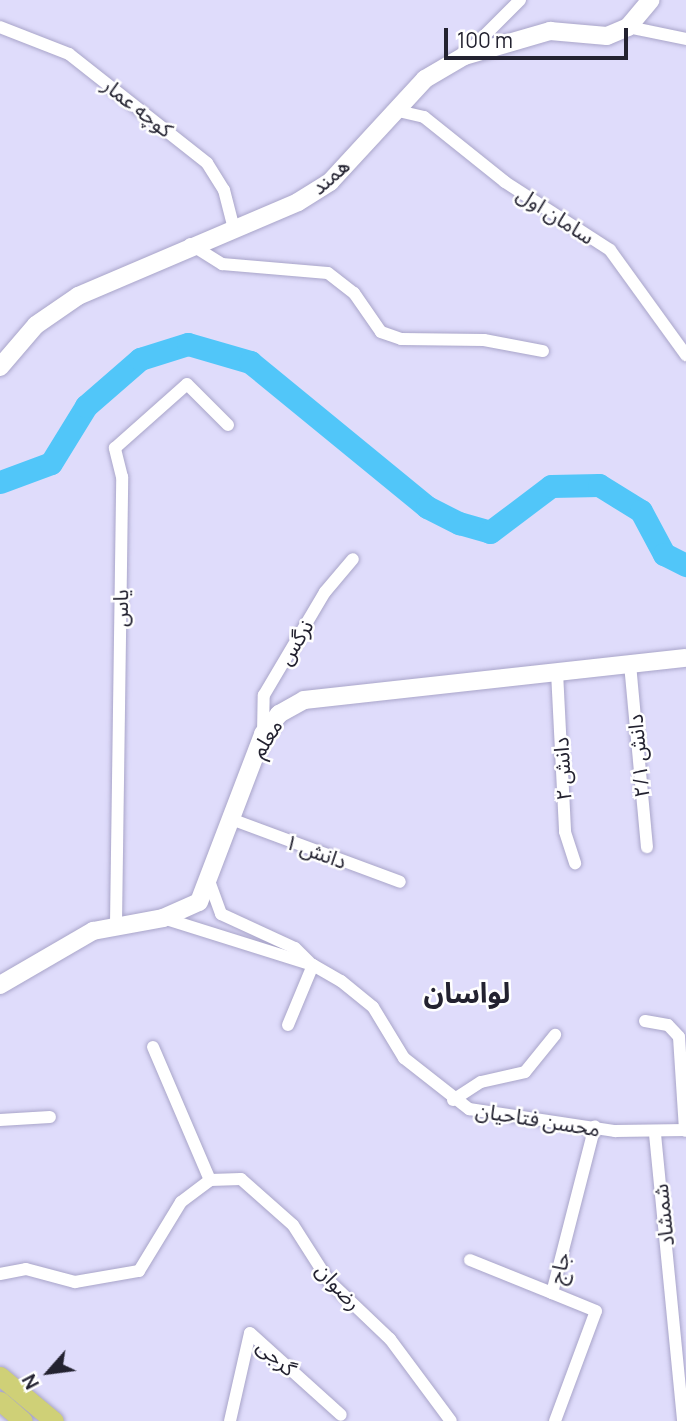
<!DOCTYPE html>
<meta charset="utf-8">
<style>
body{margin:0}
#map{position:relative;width:686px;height:1421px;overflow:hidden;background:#dfdcfb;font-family:Manrope,"Noto Sans Arabic",sans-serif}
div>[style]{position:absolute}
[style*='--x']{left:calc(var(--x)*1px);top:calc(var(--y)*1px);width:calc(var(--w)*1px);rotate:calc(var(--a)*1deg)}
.river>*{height:23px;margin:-11.5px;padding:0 11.5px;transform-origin:11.5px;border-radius:11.5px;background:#51c6f9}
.roads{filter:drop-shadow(0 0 2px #a9a5c9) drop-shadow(0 0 2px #a9a5c9)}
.street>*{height:12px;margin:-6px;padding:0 6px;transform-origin:6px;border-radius:6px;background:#fff}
.secondary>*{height:18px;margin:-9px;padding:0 9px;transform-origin:9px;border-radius:9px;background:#fff}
.primary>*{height:19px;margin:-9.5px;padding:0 9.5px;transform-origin:9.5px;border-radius:9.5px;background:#cfd077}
span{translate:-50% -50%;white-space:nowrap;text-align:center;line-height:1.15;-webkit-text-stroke:5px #fff;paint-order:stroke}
.street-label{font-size:21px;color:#232230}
.district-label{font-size:28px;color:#232230;font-weight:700}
.north{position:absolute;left:14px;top:1337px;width:70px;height:70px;-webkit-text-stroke:5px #fff;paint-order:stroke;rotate:242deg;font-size:19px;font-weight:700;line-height:28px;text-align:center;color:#232230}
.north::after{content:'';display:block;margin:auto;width:24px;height:32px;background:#232230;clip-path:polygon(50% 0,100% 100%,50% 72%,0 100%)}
.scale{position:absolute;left:444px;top:28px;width:184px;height:32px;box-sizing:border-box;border:4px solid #232230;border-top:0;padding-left:9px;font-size:21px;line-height:24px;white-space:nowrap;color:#232230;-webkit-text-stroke:5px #fff;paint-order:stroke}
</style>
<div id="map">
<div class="river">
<div style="--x:0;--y:482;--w:54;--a:-20.4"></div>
<div style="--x:51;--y:463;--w:67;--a:-58.4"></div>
<div style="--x:86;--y:406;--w:72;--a:-41"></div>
<div style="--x:140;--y:359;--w:50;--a:-17.4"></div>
<div style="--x:188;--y:344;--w:65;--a:16.2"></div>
<div style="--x:250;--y:362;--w:229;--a:39.3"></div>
<div style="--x:427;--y:507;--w:36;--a:27"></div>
<div style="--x:459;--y:523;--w:32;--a:16"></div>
<div style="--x:490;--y:532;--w:76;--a:-37"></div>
<div style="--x:551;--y:486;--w:48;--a:-1.2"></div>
<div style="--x:599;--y:485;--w:49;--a:31.8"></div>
<div style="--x:641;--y:511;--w:49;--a:61.9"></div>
<div style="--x:664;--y:554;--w:25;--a:27"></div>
</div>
<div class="roads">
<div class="street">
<div style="--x:0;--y:27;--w:74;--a:21.4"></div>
<div style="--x:69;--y:54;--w:176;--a:38.3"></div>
<div style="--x:207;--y:163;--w:32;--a:58"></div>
<div style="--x:224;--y:190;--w:40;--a:75.6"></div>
<div style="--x:628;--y:27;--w:59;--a:11.7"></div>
<div style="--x:467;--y:53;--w:75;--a:-45"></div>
<div style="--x:394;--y:110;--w:31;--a:13"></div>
<div style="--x:424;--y:117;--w:104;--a:38.7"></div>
<div style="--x:505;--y:182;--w:125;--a:32.9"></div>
<div style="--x:610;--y:250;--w:130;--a:54.1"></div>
<div style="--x:190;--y:244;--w:38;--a:32"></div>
<div style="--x:222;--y:264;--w:106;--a:4.9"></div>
<div style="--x:328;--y:273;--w:33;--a:38"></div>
<div style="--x:354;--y:293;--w:47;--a:55.3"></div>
<div style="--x:381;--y:332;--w:21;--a:19"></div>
<div style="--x:401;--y:339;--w:83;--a:0.7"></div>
<div style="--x:484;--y:340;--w:60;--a:10.6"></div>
<div style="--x:630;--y:664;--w:184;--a:84.7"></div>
<div style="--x:557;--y:672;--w:160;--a:87.1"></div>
<div style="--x:565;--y:832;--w:33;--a:72"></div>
<div style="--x:263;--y:734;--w:39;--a:-89"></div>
<div style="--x:264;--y:695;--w:120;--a:-59.4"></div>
<div style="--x:325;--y:592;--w:43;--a:-49.7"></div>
<div style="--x:231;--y:819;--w:180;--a:20.4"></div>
<div style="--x:208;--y:878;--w:38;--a:70"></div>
<div style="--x:221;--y:914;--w:81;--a:24.7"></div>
<div style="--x:295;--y:948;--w:21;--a:45"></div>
<div style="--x:163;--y:918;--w:157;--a:17.4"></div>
<div style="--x:313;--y:965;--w:32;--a:30"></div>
<div style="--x:341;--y:981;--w:41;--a:39.1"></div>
<div style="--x:373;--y:1007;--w:60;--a:58.7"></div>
<div style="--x:404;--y:1058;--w:83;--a:38.1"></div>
<div style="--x:469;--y:1109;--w:148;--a:8.6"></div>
<div style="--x:615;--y:1131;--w:71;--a:-0.8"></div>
<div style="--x:116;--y:924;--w:447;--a:-89.2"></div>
<div style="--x:122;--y:477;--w:30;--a:-104"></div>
<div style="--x:115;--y:448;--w:96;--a:-41.6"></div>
<div style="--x:187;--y:384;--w:58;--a:45"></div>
<div style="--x:645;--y:1021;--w:23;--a:10"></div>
<div style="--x:668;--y:1025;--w:16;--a:47"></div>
<div style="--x:679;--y:1037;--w:94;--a:86.3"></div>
<div style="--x:288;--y:1025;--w:65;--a:-67.4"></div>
<div style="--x:153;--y:1047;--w:145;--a:66.8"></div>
<div style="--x:453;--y:1100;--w:33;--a:-33"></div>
<div style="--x:481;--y:1082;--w:45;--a:-12.8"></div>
<div style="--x:525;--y:1072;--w:48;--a:-51"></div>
<div style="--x:0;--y:1120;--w:50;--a:-3.4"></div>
<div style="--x:655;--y:1134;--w:288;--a:84.4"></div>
<div style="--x:210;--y:1180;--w:31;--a:-2"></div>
<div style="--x:241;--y:1179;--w:69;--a:41.5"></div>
<div style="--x:293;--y:1225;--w:65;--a:57.5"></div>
<div style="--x:328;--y:1280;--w:86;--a:43.6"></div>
<div style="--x:390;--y:1339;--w:102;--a:53.4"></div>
<div style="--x:470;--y:1260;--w:88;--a:21.9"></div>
<div style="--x:0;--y:1274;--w:26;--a:-11"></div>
<div style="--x:26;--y:1269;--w:51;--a:14.9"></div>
<div style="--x:75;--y:1282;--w:65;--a:-9.8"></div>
<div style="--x:139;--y:1271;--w:81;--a:-58.7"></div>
<div style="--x:181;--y:1202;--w:36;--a:-37"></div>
<div style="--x:230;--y:1421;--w:90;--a:-77.2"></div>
<div style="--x:250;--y:1333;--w:122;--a:42"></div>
<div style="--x:555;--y:1421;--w:117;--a:-69.6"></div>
<div style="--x:596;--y:1311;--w:48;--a:-157.8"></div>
<div style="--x:552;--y:1293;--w:172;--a:-75.6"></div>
</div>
<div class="secondary">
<div style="--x:0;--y:367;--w:55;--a:-49.4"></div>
<div style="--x:36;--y:325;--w:51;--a:-34.6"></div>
<div style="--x:78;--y:296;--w:239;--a:-23.1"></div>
<div style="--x:298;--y:202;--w:38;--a:-32"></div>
<div style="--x:330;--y:182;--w:140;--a:-47.3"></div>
<div style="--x:425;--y:79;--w:45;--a:-30.5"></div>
<div style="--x:464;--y:56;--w:90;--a:-16.2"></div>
<div style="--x:550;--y:31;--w:57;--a:5"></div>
<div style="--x:607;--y:36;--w:23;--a:-23"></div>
<div style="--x:628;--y:27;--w:35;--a:-50"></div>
<div style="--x:0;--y:985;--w:108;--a:-30.1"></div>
<div style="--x:93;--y:931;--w:71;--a:-10.5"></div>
<div style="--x:163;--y:918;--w:39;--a:-24"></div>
<div style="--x:199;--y:902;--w:180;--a:-69.1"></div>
<div style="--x:263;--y:734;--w:26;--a:-51"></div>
<div style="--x:279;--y:714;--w:29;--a:-29"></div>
<div style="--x:304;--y:700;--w:384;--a:-6.3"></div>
</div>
<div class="primary">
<div style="--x:0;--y:1376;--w:70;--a:39.8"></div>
<div style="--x:0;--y:1401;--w:30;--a:41"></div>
</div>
</div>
<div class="street-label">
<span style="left:138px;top:107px;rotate:38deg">کوچه عمار</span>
<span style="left:330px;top:176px;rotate:-41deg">همند</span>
<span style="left:556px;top:215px;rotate:33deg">سامان اول</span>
<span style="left:120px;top:608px;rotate:-89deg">یاس</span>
<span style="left:295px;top:642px;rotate:-59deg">نرگس</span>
<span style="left:266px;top:738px;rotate:-58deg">معلم</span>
<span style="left:638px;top:756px;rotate:-95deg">دانش ۲/۱</span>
<span style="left:562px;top:769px;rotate:-93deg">دانش ۲</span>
<span style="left:316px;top:851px;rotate:20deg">دانش ۱</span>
<span style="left:538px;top:1119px;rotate:9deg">محسن فتاحیان</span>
<span style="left:663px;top:1215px;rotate:-96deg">شمشاد</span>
<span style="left:559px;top:1268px;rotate:-77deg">جاج</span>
<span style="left:339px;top:1286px;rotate:48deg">رضوان</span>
<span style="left:277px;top:1357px;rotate:42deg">گرجی</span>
</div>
<div class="district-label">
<span style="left:467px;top:992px">لواسان</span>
</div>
<div class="north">N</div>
<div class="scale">100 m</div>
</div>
